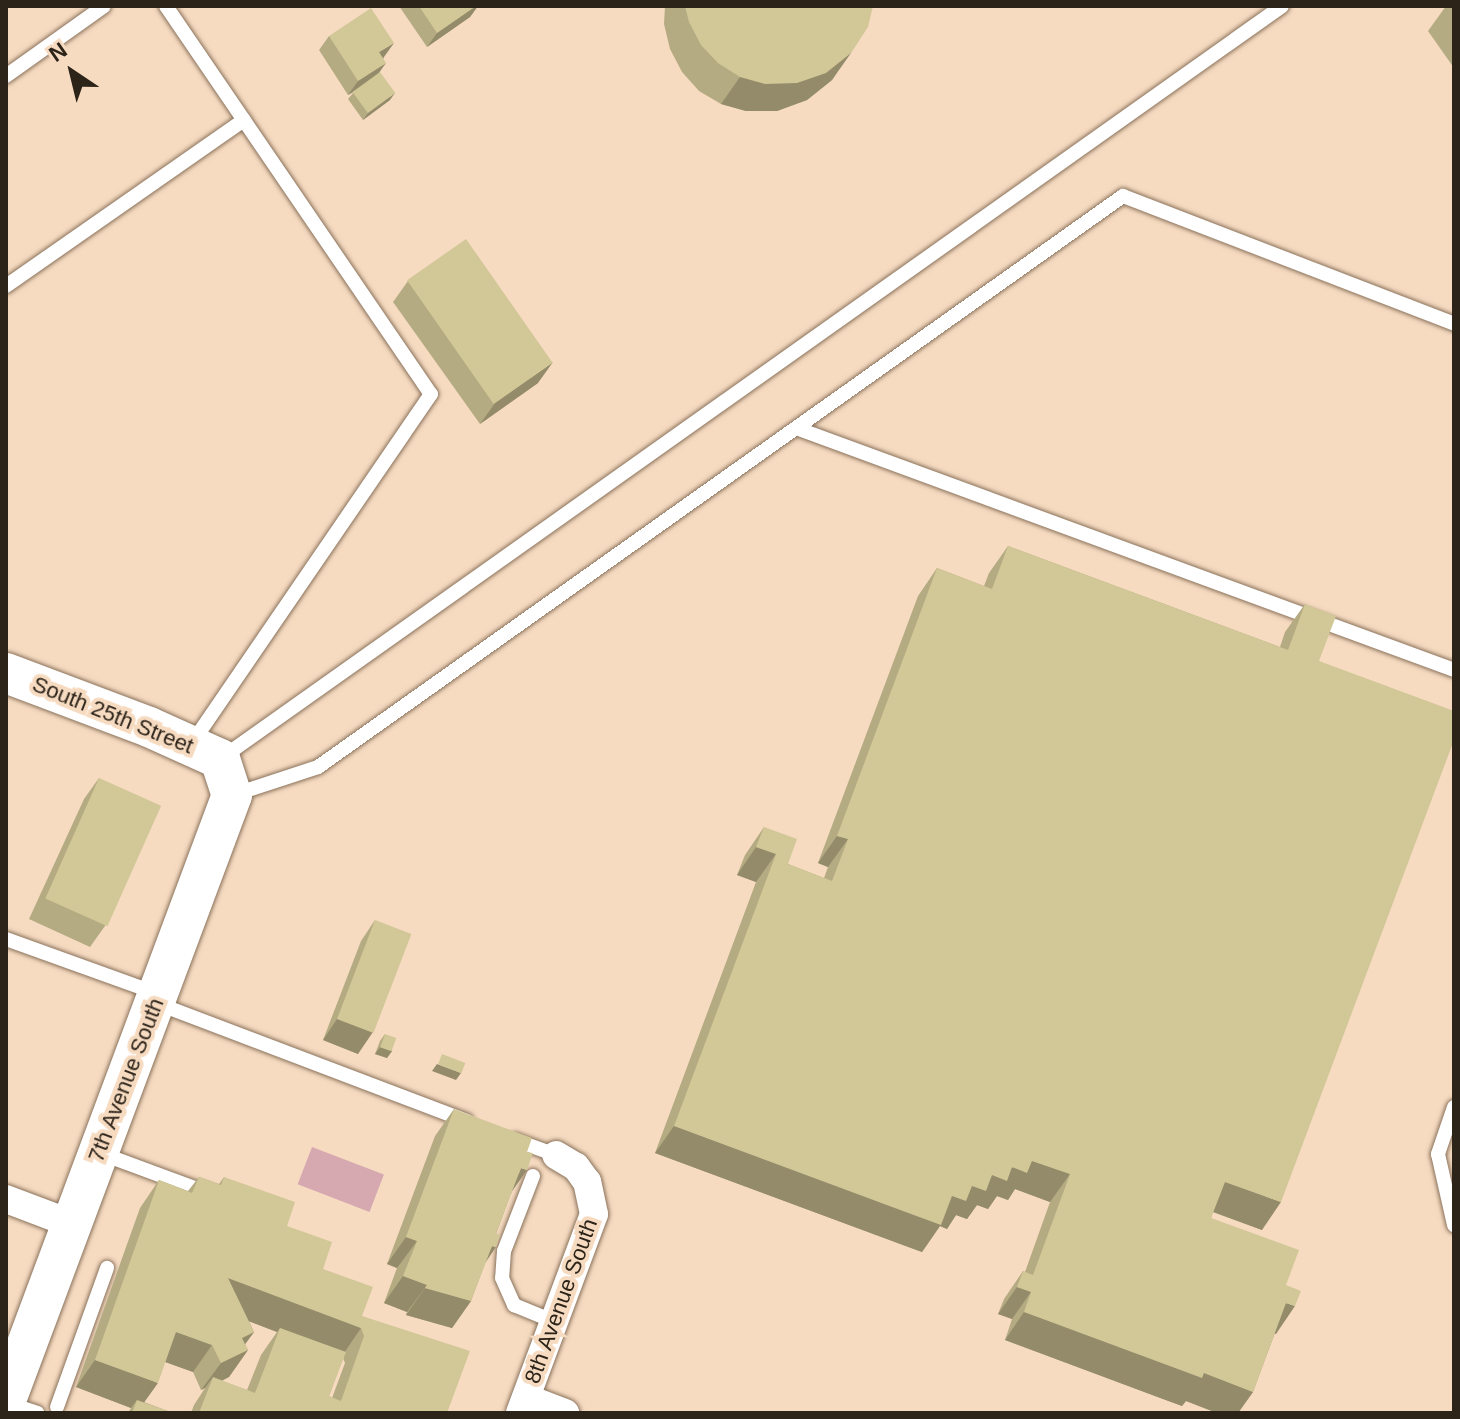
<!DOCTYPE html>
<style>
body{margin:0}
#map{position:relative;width:1460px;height:1419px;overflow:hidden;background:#f6dbc1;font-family:Helvetica,sans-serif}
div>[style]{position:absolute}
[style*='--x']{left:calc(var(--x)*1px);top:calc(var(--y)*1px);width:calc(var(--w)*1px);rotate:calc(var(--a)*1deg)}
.green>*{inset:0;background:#d6a9b1;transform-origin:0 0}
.roads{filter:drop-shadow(0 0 2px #8a725b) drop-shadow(0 0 2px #8a725b)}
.lane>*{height:14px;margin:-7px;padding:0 7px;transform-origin:7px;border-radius:7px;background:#fff}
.street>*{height:28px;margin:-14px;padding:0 14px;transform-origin:14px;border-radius:14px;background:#fff}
.secondary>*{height:40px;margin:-20px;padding:0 20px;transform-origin:20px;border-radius:20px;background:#fff}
.wall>*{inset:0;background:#b5ab82}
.shaded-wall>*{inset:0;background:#938b6a}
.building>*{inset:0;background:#d2c797;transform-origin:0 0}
span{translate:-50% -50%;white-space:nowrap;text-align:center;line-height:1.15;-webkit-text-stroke:8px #f6dbc1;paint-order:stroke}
.street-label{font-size:22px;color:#2c2319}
.frame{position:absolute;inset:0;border:8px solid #2c2319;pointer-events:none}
.north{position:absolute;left:32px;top:32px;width:80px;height:80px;-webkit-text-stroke:6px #f6dbc1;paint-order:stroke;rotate:325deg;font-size:22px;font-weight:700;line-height:32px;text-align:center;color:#2c2319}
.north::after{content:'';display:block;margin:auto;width:28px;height:36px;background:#2c2319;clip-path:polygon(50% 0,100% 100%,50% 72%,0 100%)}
</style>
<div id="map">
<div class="green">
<div style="left:312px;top:1147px;width:77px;height:40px;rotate:21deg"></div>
</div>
<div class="roads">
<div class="lane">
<div style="--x:166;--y:6;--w:470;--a:55.7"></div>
<div style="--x:431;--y:394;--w:422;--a:124.4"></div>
<div style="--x:6;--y:76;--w:120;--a:-35.5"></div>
<div style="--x:6;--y:286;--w:290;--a:-34.9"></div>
<div style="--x:796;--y:428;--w:701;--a:20.19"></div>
<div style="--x:223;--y:757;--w:1298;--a:-35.34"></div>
<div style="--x:233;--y:795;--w:89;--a:-18.2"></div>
<div style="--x:318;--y:767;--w:987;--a:-35.35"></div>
<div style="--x:1123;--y:196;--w:355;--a:21.1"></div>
<div style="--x:6;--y:939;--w:159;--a:19.8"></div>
<div style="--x:156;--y:1003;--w:332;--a:20.8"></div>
<div style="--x:1454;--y:1107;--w:50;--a:108.8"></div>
<div style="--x:1438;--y:1154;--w:73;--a:77.3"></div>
<div style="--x:515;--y:1140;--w:44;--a:20.1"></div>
<div style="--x:100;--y:1153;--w:115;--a:20.3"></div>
<div style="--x:533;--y:1176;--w:80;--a:111.1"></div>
<div style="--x:504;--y:1251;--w:27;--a:94"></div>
<div style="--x:502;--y:1278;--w:30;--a:66"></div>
<div style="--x:514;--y:1305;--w:44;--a:22.5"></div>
<div style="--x:7;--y:1403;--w:32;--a:18"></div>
<div style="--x:57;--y:1407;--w:148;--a:-70.2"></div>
</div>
<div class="street">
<div style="--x:6;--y:1199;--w:71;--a:20.7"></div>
<div style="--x:526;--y:1398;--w:42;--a:21"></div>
<div style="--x:520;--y:1413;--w:212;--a:-69.6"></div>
<div style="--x:594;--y:1214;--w:33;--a:-102"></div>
<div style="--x:587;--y:1182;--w:19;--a:-126"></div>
<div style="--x:576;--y:1167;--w:23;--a:-149"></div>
</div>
<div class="secondary">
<div style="--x:6;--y:673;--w:153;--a:20.7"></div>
<div style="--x:149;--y:727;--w:78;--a:24.3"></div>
<div style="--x:220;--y:759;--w:38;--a:72"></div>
<div style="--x:232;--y:795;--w:646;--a:110.48"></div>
</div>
</div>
<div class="wall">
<div style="clip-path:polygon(399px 6px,478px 6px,470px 17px,427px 47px)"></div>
<div style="clip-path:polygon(665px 6px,873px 6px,832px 80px,807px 100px,777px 111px,746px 111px,721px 104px,699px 91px,682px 72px,670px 49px,664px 24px)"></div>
<div style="clip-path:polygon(1446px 6px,1454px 6px,1454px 68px,1428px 31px)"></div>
<div style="clip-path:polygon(329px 36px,384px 57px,379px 72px,390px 100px,363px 120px,348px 99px,354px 92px,348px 95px,319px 50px)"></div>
<div style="clip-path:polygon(408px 281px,538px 383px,480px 424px,393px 302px)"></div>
<div style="clip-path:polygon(1008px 546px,1280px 647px,1285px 632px,1305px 604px,1319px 661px,1262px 1230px,1213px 1212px,1211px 1218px,1286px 1285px,1276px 1334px,1275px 1333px,1253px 1392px,1238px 1413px,1217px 1413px,1186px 1401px,1182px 1406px,1005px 1340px,1012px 1319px,998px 1314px,1004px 1299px,1023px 1271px,1025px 1272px,1050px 1202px,1015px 1189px,1008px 1200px,997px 1196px,988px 1209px,977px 1205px,967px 1219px,956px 1215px,947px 1229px,940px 1226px,922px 1252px,655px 1153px,756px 882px,737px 875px,745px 855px,764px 827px,788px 864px,824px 878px,828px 867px,818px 863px,918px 596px,937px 568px,984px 586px,989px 573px)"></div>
<div style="clip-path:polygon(99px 778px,105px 926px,90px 947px,29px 919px,84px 799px)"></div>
<div style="clip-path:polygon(375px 920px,358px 1054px,323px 1040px,361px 941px)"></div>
<div style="clip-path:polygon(385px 1034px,392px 1051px,387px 1058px,375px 1054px,380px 1041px)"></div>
<div style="clip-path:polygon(454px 1109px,512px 1191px,471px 1301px,452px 1328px,406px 1315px,407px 1312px,384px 1303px,397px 1268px,387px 1264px,435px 1136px)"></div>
<div style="clip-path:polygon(evenodd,199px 1177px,219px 1184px,224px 1177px,287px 1226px,362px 1316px,447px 1413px,191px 1413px,194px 1405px,205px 1388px,201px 1390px,193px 1372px,165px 1362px,144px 1402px,173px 1413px,128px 1413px,131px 1408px,76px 1387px,140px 1208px,159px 1180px,188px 1191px,199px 1177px,249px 1321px,277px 1332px,261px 1355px,247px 1390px,222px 1381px,229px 1377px,248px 1350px,245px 1344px,254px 1332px,249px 1321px,199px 1177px,343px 1358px,345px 1363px,332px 1398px,329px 1396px,343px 1358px)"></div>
</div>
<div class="shaded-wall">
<div style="clip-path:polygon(476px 6px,478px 6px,470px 17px,427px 47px,437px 33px)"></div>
<div style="clip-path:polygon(394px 43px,384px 57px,369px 67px,379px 52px)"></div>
<div style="clip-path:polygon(851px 53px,832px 80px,807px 100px,777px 111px,746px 111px,721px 104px,740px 77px)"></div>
<div style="clip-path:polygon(386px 63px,376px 77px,348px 95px,358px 81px)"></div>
<div style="clip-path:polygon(395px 93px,390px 100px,363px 120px,368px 113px)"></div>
<div style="clip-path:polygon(553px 362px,538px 383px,480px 424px,495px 403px)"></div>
<div style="clip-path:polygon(837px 836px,848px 839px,828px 867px,818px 863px)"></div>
<div style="clip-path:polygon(756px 847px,776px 854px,756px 882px,737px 875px)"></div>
<div style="clip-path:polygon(337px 1019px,373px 1032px,358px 1054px,323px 1040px)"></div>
<div style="clip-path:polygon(380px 1047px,392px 1051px,387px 1058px,375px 1054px)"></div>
<div style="clip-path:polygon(437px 1064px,461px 1073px,456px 1080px,432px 1071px)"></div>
<div style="clip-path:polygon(674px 1126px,952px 1196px,992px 1175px,1032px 1161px,1070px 1174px,1050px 1202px,1015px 1189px,1008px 1200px,997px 1196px,988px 1209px,977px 1205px,967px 1219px,956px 1215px,947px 1229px,940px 1226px,922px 1252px,655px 1153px)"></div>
<div style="clip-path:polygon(521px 1168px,527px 1170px,508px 1197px)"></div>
<div style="clip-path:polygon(1225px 1182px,1281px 1202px,1262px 1230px,1205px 1209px)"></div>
<div style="clip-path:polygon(406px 1237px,417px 1241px,397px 1268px,387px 1264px)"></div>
<div style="clip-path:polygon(492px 1246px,496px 1247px,477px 1275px)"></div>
<div style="clip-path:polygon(403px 1276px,427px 1285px,407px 1312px,384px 1303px)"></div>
<div style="clip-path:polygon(228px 1278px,361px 1328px,342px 1356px,280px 1328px,277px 1332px,209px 1306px)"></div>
<div style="clip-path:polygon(1017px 1287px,1031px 1292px,1012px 1319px,998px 1314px)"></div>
<div style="clip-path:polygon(425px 1288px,471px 1301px,452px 1328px,406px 1315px)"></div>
<div style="clip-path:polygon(1286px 1303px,1295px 1306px,1276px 1334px,1267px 1330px)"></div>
<div style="clip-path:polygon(1024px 1312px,1204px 1373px,1253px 1392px,1238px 1413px,1217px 1413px,1186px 1401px,1182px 1406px,1005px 1340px)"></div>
<div style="clip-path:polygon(176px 1332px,212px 1345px,193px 1372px,157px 1359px)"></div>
<div style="clip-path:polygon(254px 1332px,238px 1354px,248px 1350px,229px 1377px,210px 1386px,213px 1377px,205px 1388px,201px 1390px,221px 1363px,242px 1338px)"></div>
<div style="clip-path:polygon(95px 1360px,158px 1383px,138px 1411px,137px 1400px,131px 1408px,76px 1387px)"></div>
</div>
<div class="building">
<div style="clip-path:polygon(419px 6px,476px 6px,437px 33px)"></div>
<div style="clip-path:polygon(685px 6px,873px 6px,868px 27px,851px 53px,826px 73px,797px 83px,765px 84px,740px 77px,718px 63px,701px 45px,689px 22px)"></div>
<div style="clip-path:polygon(371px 8px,394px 43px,379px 52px,386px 63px,358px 81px,329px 36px)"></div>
<div style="left:380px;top:72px;width:26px;height:34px;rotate:54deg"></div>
<div style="left:466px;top:239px;width:151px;height:72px;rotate:55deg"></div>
<div style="clip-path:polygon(1008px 546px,1288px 650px,1305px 604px,1336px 616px,1319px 661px,1454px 711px,1454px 740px,1281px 1202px,1225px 1182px,1211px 1218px,1299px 1250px,1286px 1285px,1301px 1291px,1295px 1306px,1286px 1303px,1253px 1392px,1204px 1373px,1202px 1378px,1024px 1312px,1031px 1292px,1017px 1287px,1023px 1271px,1033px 1275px,1070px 1174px,1032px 1161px,1027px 1173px,1012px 1167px,1007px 1181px,992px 1175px,986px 1191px,972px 1186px,966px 1201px,952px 1196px,941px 1225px,674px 1126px,776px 854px,756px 847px,764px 827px,797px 839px,788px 864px,832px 881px,848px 839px,837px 836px,937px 568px,992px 589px)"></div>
<div style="left:99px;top:778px;width:68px;height:132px;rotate:24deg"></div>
<div style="left:375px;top:920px;width:39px;height:106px;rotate:21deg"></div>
<div style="left:385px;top:1034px;width:12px;height:14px;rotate:20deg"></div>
<div style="left:442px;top:1054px;width:25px;height:11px;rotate:21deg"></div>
<div style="clip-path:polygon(454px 1109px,532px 1138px,527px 1152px,533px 1153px,527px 1170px,521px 1168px,496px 1233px,500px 1235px,496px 1247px,492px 1246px,471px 1301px,425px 1288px,427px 1285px,403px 1276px,417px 1241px,406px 1237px)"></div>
<div style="clip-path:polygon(199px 1177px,221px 1185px,224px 1177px,295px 1202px,287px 1226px,332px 1242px,323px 1269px,373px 1287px,362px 1316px,470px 1351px,447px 1413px,199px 1413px,213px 1377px,255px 1393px,280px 1328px,346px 1352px,329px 1396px,341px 1401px,364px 1336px,361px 1328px,228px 1278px,254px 1332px,242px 1338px,248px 1350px,221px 1363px,212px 1345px,176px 1332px,158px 1383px,95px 1360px,159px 1180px,192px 1193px)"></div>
<div style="clip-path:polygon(137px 1400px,173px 1413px,132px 1413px)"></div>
</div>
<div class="street-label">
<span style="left:113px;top:715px;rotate:22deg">South 25th Street</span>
<span style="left:126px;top:1080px;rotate:-69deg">7th Avenue South</span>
<span style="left:561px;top:1301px;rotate:-70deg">8th Avenue South</span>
</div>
<div class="frame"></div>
<div class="north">N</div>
</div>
